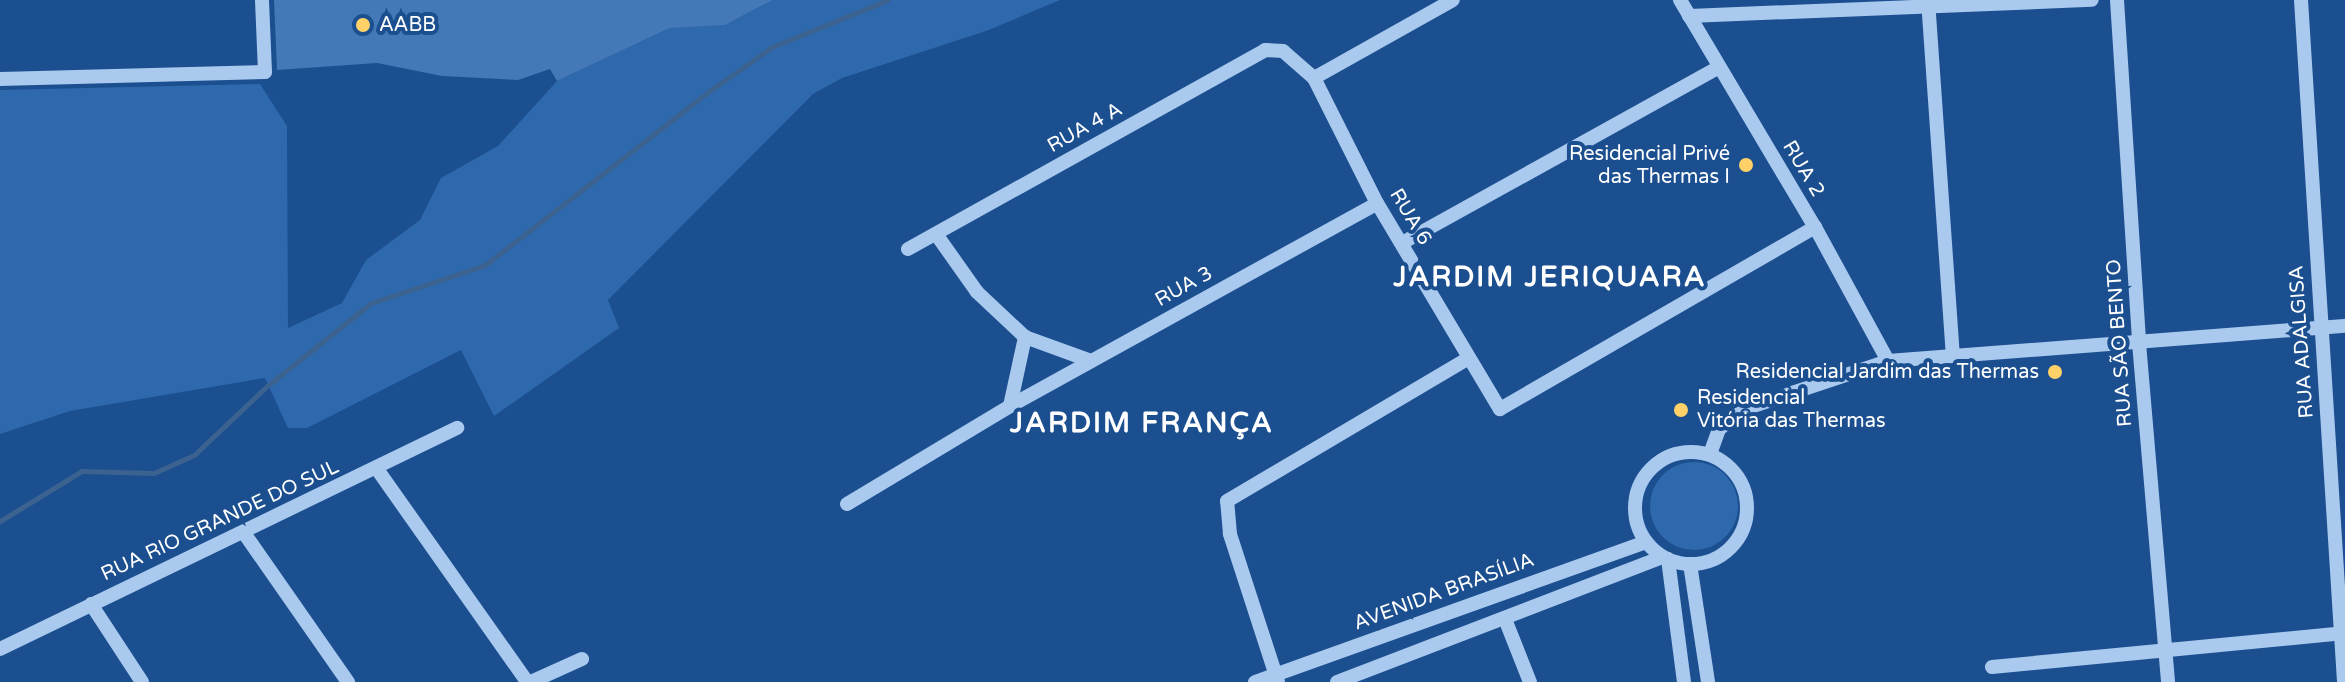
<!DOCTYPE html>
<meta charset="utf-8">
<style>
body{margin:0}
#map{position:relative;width:2345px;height:682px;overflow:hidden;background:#1b4f8f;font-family:"Varela Round",sans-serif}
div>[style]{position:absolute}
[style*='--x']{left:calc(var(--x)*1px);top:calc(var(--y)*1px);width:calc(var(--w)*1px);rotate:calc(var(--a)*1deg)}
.green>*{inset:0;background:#2e69ad}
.round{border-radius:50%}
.stream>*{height:5px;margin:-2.5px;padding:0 2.5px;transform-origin:2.5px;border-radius:2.5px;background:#3c6290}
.building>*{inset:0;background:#4478b7}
.minor>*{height:14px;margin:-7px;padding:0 7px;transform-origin:7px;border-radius:7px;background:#a9c9ee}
.minor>.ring{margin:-7px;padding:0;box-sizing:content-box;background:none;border:14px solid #a9c9ee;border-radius:50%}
.dots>*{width:22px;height:22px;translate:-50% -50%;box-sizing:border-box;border:4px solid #1b4f8f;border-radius:50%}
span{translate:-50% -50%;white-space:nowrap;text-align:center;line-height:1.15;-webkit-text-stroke:8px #1b4f8f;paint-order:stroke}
.poi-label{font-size:20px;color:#fff}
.left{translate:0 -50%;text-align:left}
.right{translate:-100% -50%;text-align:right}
.street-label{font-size:20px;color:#fff}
.district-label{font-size:28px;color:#fff;font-weight:700;letter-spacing:2px}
</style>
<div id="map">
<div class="green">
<div style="clip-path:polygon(773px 0,1060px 0,989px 30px,842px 78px,813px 94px,608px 300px,619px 328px,494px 416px,461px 350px,307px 428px,288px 428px,265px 378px,70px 411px,0 434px,0 90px,260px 84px,287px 126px,288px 328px,342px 303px,366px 260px,420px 220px,441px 178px,498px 146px,557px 81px,670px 28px,735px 20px)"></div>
<div class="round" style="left:1650px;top:462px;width:88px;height:88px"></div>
</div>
<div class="stream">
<div style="--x:0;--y:521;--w:96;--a:-31.4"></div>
<div style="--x:82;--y:471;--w:72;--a:1.6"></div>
<div style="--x:154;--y:473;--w:44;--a:-24.2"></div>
<div style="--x:194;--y:455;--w:100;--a:-43.4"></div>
<div style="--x:267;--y:386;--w:133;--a:-38.6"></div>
<div style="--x:371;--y:303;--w:120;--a:-18.4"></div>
<div style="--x:485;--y:265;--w:286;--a:-37.8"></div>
<div style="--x:711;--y:90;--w:75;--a:-35.2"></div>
<div style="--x:772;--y:47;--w:125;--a:-22.1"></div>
</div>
<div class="building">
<div style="clip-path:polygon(274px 0,773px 0,725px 25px,670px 28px,557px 81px,550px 69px,518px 80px,442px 76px,377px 63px,277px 70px)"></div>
</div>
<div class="minor">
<div style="--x:1680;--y:0;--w:264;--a:59.3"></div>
<div style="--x:1815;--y:227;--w:153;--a:61.4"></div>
<div style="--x:1928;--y:0;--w:355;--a:86"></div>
<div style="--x:2117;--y:0;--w:344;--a:86.3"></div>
<div style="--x:2139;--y:343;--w:340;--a:85.1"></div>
<div style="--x:2301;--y:0;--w:683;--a:86.39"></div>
<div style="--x:1689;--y:16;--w:403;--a:-2.3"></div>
<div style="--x:1314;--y:78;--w:159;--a:-29.3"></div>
<div style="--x:0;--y:79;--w:265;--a:-1.5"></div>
<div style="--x:265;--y:72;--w:72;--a:-92.4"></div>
<div style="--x:936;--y:234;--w:71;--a:54.7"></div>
<div style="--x:977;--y:292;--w:66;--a:43.2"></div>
<div style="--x:1025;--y:337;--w:70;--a:20"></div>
<div style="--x:1402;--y:243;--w:361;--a:-29"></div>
<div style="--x:908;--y:249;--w:409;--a:-29.1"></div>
<div style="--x:1265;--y:50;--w:18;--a:3"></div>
<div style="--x:1283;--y:51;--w:41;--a:41.1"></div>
<div style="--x:1314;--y:78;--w:140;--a:63.3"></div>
<div style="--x:1377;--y:203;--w:240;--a:59.2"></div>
<div style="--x:1500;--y:409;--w:364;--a:-30"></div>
<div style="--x:1010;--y:406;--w:71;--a:-77.7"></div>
<div class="ring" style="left:1635px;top:452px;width:98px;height:98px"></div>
<div style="--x:1710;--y:454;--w:27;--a:-70"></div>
<div style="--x:1719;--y:429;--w:35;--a:-37"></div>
<div style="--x:1747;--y:408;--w:149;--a:-18.4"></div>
<div style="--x:1888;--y:361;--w:458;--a:-4.4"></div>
<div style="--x:377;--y:469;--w:261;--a:54.8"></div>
<div style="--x:847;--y:504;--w:190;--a:-31"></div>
<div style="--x:1010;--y:406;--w:419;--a:-28.9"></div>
<div style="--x:244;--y:533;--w:182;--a:55.1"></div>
<div style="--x:1668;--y:559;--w:124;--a:82.6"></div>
<div style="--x:1690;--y:564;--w:119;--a:81.3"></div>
<div style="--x:91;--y:604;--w:93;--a:56.8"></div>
<div style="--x:1505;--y:619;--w:68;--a:68.4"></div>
<div style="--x:0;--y:649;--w:508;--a:-25.81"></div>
<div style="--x:1992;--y:667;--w:355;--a:-5.5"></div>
<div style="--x:531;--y:682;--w:56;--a:-24.3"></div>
<div style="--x:1255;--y:682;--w:415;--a:-19.7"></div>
<div style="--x:1278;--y:682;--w:156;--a:-108"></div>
<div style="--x:1230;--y:534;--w:33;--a:-95"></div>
<div style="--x:1227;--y:501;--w:281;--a:-30.6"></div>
<div style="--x:1337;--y:682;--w:348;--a:-21"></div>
</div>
<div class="dots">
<div style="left:363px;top:25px;background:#ffd166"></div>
<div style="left:1746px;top:165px;background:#ffd166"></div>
<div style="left:2055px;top:372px;background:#ffd166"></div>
<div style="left:1681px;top:410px;background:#ffd166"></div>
</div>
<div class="poi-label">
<span class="left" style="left:379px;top:25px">AABB</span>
<span class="right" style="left:1730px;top:166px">Residencial Privé<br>das Thermas I</span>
<span class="right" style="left:2039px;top:372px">Residencial Jardim das Thermas</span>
<span class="left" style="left:1697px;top:410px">Residencial<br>Vitória das Thermas</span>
</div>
<div class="street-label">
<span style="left:1085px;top:128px;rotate:-29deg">RUA 4 A</span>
<span style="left:1803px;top:169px;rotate:59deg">RUA 2</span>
<span style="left:1410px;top:217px;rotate:59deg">RUA 6</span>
<span style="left:1184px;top:287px;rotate:-29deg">RUA 3</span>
<span style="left:2302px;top:342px;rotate:-94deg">RUA ADALGISA</span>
<span style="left:2120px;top:343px;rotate:-94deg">RUA SÃO BENTO</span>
<span style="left:220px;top:521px;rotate:-25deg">RUA RIO GRANDE DO SUL</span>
<span style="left:1444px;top:592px;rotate:-20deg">AVENIDA BRASÍLIA</span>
</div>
<div class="district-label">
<span style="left:1550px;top:277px">JARDIM JERIQUARA</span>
<span style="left:1142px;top:423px">JARDIM FRANÇA</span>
</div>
</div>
